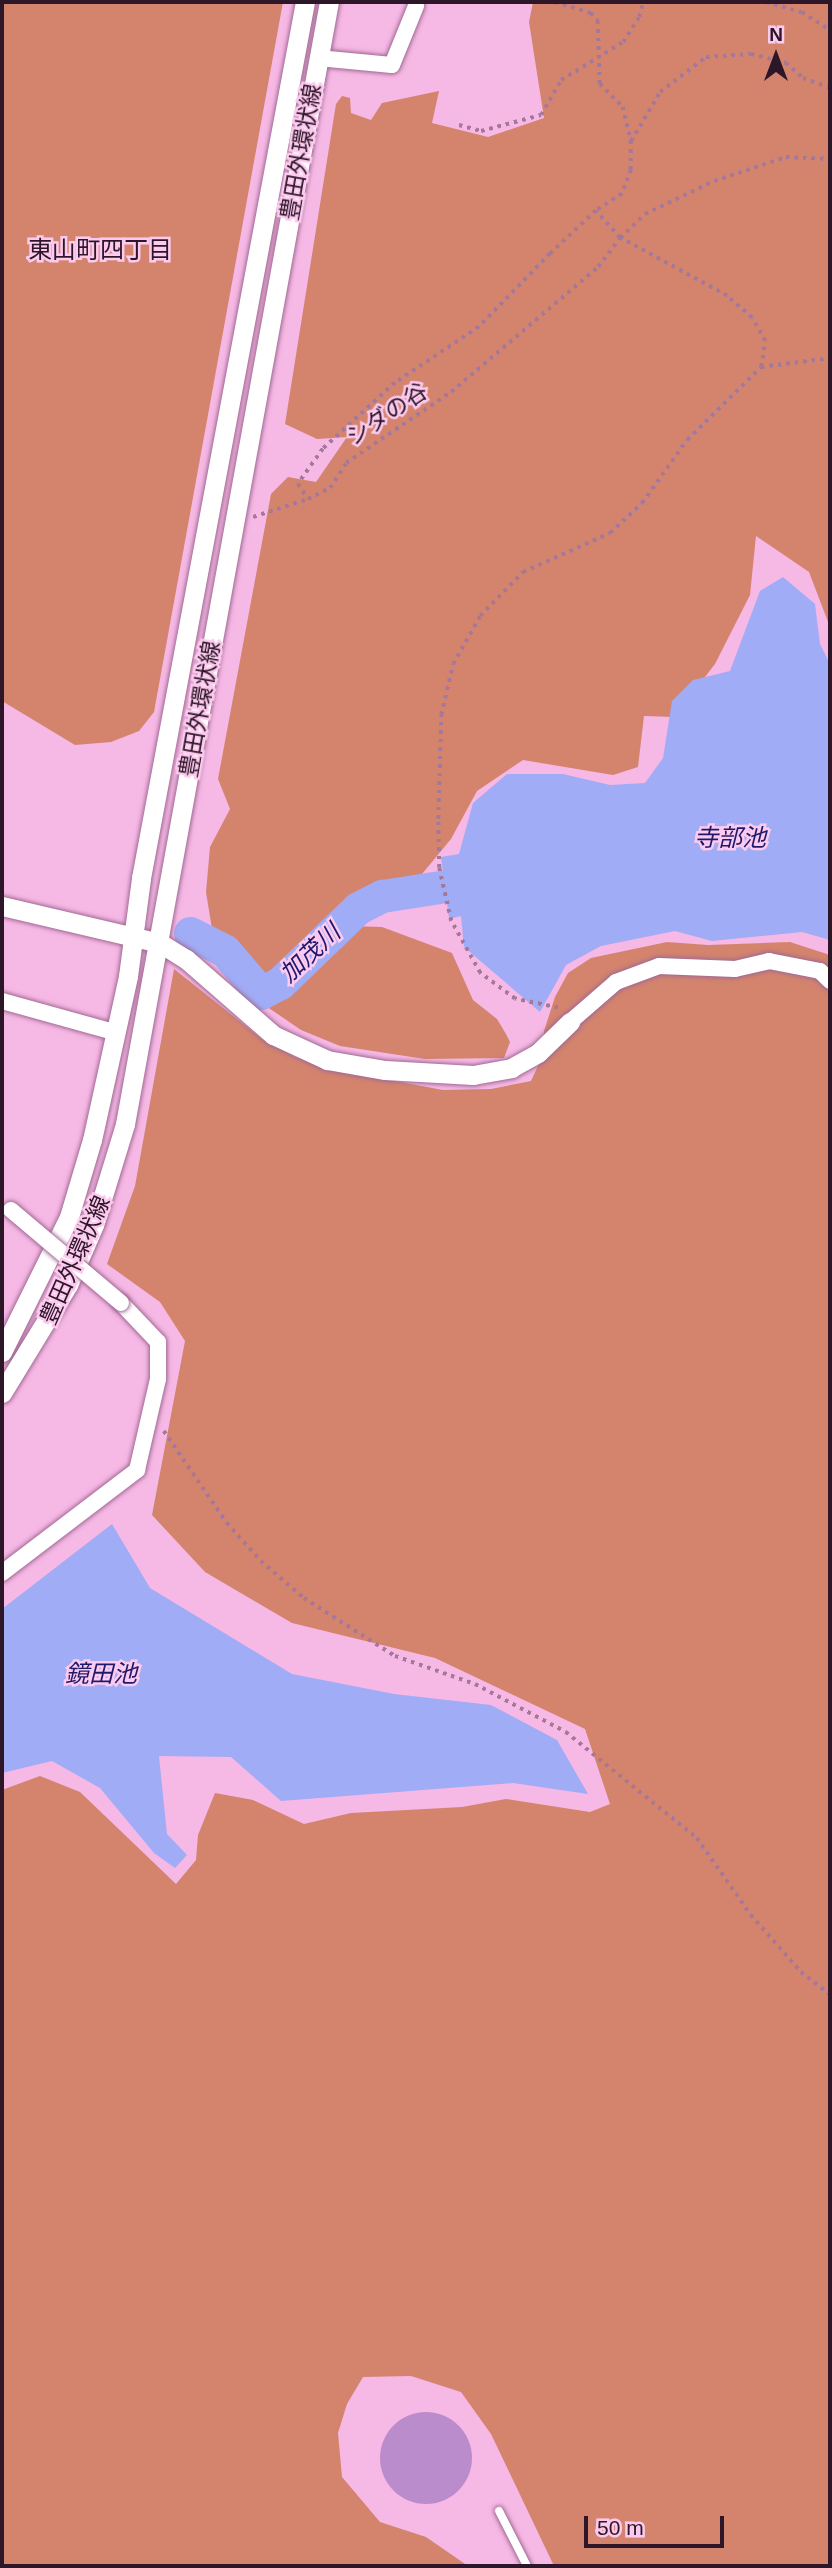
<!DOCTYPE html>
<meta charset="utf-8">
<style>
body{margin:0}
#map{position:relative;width:832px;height:2568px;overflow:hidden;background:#f6b8e5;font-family:Arial,"Noto Sans JP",sans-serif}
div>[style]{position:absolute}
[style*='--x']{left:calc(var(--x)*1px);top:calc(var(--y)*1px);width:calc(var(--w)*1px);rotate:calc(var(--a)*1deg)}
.forest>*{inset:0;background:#d4846d}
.water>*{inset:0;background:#a0acf5}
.river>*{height:33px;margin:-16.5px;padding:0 16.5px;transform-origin:16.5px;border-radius:16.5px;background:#a0acf5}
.building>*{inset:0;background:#bb8ccc}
.round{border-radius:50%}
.path>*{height:3.5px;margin-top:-1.75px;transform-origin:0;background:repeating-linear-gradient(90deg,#a57799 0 3.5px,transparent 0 8.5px)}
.roads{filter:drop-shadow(0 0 2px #a16993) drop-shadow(0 0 2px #a16993)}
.service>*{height:8px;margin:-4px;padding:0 4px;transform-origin:4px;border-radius:4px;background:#fff}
.minor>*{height:16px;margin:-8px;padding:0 8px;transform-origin:8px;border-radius:8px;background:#fff}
.tertiary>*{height:19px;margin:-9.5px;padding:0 9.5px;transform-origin:9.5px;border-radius:9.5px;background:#fff}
.bridges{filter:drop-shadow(0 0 2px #a16993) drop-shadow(0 0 2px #a16993)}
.minor-bridge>*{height:16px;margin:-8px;padding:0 8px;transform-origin:8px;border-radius:8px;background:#fff}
span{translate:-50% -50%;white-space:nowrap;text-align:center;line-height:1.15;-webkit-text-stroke:5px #fccaee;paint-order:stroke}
.street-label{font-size:23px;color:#2c1627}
.neighbourhood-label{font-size:24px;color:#2c1627}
.water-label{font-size:24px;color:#1e196b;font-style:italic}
.frame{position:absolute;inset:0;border:4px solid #2c1627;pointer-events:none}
.north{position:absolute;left:741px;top:21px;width:70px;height:70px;-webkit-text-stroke:5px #fccaee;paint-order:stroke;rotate:0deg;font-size:19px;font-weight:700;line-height:28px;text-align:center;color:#2c1627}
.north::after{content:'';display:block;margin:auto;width:24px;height:32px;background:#2c1627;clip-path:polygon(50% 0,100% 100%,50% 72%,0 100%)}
.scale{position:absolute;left:584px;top:2516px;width:140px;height:32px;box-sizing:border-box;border:4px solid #2c1627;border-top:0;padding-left:9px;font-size:21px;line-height:24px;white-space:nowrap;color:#2c1627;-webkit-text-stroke:5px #fccaee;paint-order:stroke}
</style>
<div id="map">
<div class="forest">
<div style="clip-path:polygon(2px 2px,283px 2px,154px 712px,139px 731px,111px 742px,75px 745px,2px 701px)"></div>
<div style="clip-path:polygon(533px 2px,830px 2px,830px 627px,809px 572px,756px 536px,750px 595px,715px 664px,674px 717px,644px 716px,638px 767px,613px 775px,523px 760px,477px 791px,451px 839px,422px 874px,355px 897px,318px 925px,262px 983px,212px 929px,206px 892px,210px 847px,230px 809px,218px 779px,271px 494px,288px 477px,316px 482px,347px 437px,317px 439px,285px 424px,336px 104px,342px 96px,350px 98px,351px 113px,371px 120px,382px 103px,439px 91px,432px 123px,488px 137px,544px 118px,529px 22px)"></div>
<div style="clip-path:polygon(348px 926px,382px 927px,452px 953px,473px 1000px,497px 1019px,506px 1034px,510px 1042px,504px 1058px,425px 1059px,340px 1046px,301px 1030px,263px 1004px)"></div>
<div style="clip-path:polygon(667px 942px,708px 945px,790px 942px,830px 955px,830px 2566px,554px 2566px,491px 2434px,461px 2392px,411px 2376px,363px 2377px,347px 2404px,338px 2433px,342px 2477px,380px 2522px,426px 2537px,468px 2566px,2px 2566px,2px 1790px,40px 1776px,80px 1792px,176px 1884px,196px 1860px,198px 1835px,215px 1793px,253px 1800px,304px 1824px,351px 1813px,462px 1807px,506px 1799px,590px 1812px,610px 1804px,585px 1729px,435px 1658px,292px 1623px,205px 1572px,152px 1515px,185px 1341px,160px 1302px,107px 1264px,135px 1186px,174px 969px,262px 1039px,295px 1057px,336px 1070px,443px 1090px,491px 1089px,531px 1081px,543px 1055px,544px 1031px,555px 997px,568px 973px,591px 958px)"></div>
</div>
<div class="water">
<div style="clip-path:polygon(783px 577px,815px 604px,820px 644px,830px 664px,830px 940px,802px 932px,712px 941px,675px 931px,601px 946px,566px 965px,540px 1012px,464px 947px,461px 916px,449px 919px,441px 857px,459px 854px,473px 803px,507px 774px,563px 774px,610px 785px,645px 783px,663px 758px,672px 701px,693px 680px,730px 671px,760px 591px)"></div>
<div style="clip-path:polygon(112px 1524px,150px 1588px,292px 1674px,394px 1694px,491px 1705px,557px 1740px,588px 1794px,513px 1783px,281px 1801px,231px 1757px,159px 1756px,167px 1834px,187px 1855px,175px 1868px,154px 1853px,100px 1788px,52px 1761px,2px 1773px,2px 1609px)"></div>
</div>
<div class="river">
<div style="--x:190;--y:933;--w:39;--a:27"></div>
<div style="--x:225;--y:951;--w:55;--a:49.4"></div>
<div style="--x:261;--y:993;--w:21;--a:-28"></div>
<div style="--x:280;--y:983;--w:108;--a:-43.9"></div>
<div style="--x:358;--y:908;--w:27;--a:-27"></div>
<div style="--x:382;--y:896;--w:65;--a:-8.9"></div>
</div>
<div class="building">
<div class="round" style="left:380px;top:2412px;width:92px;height:92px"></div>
</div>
<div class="path">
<div style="--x:555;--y:2;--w:38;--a:17"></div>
<div style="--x:591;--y:13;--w:11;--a:49"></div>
<div style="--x:598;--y:21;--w:63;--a:88.2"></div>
<div style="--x:600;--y:84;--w:33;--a:45"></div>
<div style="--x:623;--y:107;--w:35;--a:77"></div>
<div style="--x:631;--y:141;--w:29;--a:90"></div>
<div style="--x:631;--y:170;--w:26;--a:111"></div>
<div style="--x:622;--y:194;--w:31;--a:147"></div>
<div style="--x:596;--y:211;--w:63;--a:136.9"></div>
<div style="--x:550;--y:254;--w:102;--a:134.2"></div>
<div style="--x:479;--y:327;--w:101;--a:146.3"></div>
<div style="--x:395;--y:383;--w:98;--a:137.5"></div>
<div style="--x:323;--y:449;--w:43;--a:125.5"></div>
<div style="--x:298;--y:484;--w:18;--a:56"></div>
<div style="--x:308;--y:499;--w:25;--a:-27"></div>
<div style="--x:330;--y:488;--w:30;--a:-57"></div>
<div style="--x:346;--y:463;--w:127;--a:-34.1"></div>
<div style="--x:451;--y:392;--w:193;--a:-40.4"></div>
<div style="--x:598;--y:267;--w:36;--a:-53"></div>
<div style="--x:620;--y:238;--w:36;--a:-132"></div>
<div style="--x:766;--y:2;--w:37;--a:16"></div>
<div style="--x:802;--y:12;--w:33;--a:33"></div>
<div style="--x:459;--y:125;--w:23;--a:15"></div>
<div style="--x:481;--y:131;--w:62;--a:-14.9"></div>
<div style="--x:541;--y:115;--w:40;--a:-60.3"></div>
<div style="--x:561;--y:80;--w:73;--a:-31.5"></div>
<div style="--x:623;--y:42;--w:30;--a:-57"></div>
<div style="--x:639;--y:17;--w:16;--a:-75"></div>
<div style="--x:631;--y:141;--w:57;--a:-59.4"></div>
<div style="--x:660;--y:92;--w:58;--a:-37.3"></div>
<div style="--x:706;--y:57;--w:45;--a:-3.8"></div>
<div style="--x:751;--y:54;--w:36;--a:14"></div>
<div style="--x:786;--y:63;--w:23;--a:41"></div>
<div style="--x:803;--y:78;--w:29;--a:20"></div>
<div style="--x:761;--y:367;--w:26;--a:-81"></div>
<div style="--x:765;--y:341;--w:26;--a:-119"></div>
<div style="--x:752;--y:318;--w:33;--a:-139"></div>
<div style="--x:727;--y:296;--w:122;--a:-151.5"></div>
<div style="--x:620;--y:238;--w:35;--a:-44"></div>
<div style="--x:645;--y:214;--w:76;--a:-25.6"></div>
<div style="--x:714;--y:181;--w:76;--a:-18.4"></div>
<div style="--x:786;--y:157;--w:44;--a:2.6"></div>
<div style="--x:761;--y:367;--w:70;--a:-7.4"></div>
<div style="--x:253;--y:517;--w:58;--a:-18.1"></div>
<div style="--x:558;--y:1008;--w:44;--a:-168.2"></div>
<div style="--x:515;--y:999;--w:44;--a:-143.4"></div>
<div style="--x:480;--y:973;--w:60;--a:-119.1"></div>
<div style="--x:451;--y:921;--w:54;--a:-102.8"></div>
<div style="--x:439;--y:868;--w:49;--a:-91.2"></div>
<div style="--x:438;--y:819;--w:104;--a:-88.3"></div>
<div style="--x:441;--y:715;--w:52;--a:-76.8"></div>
<div style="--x:453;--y:664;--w:55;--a:-60.6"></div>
<div style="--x:480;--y:616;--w:62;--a:-45.7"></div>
<div style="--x:523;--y:572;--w:95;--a:-24.1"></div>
<div style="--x:610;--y:533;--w:44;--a:-43.2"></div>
<div style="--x:642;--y:503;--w:77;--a:-54.5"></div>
<div style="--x:687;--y:440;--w:104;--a:-44.6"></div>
<div style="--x:164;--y:1431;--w:112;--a:55.6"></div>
<div style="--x:227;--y:1523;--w:51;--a:48.2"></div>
<div style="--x:261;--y:1561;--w:57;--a:40.7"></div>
<div style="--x:304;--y:1598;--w:108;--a:32.5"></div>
<div style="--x:395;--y:1656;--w:85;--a:19.3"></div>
<div style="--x:475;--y:1684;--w:103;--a:27.8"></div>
<div style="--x:566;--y:1732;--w:169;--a:39"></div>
<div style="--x:697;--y:1838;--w:94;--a:55"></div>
<div style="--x:751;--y:1915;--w:76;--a:48.7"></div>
<div style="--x:801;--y:1972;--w:37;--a:38"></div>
</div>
<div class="roads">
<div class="service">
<div style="--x:499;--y:2511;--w:62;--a:63"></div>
</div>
<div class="minor">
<div style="--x:318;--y:58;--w:74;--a:5.4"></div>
<div style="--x:392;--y:65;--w:64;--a:-67.9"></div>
<div style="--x:2;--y:1001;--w:116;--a:15.5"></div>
<div style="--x:570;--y:1022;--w:61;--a:-41"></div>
<div style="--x:616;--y:982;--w:46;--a:-20.4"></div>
<div style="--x:659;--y:966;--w:76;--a:2.3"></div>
<div style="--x:735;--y:969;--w:35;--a:-13"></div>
<div style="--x:769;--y:961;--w:52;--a:11.1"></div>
<div style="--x:820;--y:971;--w:14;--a:45"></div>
<div style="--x:2;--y:1573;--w:170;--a:-37.3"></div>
<div style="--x:137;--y:1470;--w:93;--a:-77"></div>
<div style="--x:158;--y:1379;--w:37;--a:-90"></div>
<div style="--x:158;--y:1342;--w:54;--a:-133.5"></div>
</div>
<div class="tertiary">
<div style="--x:2;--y:906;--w:162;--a:13.2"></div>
<div style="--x:160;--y:943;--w:31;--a:32"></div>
<div style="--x:186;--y:959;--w:116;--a:41.1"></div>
<div style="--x:273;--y:1035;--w:60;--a:24.8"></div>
<div style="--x:327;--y:1060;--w:59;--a:9.8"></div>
<div style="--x:385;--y:1070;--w:88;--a:3.3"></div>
<div style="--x:473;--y:1075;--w:39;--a:-10"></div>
<div style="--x:511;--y:1068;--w:31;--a:-29"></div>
<div style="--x:538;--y:1053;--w:45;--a:-44.1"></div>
<div style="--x:2;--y:1352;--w:151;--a:-63.6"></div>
<div style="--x:69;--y:1217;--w:80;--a:-73.4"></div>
<div style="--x:92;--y:1140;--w:168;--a:-77.6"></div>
<div style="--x:128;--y:976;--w:99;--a:-82.4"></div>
<div style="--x:141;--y:878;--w:891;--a:-79.4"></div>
<div style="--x:2;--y:1393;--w:127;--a:-58.6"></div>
<div style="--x:68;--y:1285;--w:65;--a:-66.6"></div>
<div style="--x:94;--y:1225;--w:106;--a:-72.9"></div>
<div style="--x:125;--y:1124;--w:1140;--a:-79.7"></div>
</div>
</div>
<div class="bridges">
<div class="minor-bridge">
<div style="--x:11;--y:1210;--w:144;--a:40.2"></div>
</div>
</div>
<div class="street-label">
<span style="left:301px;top:152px;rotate:-80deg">豊田外環状線</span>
<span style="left:387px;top:414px;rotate:-34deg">シダの谷</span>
<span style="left:200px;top:709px;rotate:-80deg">豊田外環状線</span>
<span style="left:75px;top:1260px;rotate:-66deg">豊田外環状線</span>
</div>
<div class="neighbourhood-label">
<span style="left:100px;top:250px">東山町四丁目</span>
</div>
<div class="water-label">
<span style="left:730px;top:838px">寺部池</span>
<span style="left:310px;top:953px;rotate:-43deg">加茂川</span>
<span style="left:101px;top:1674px">鏡田池</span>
</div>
<div class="frame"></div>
<div class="north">N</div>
<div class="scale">50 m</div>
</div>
